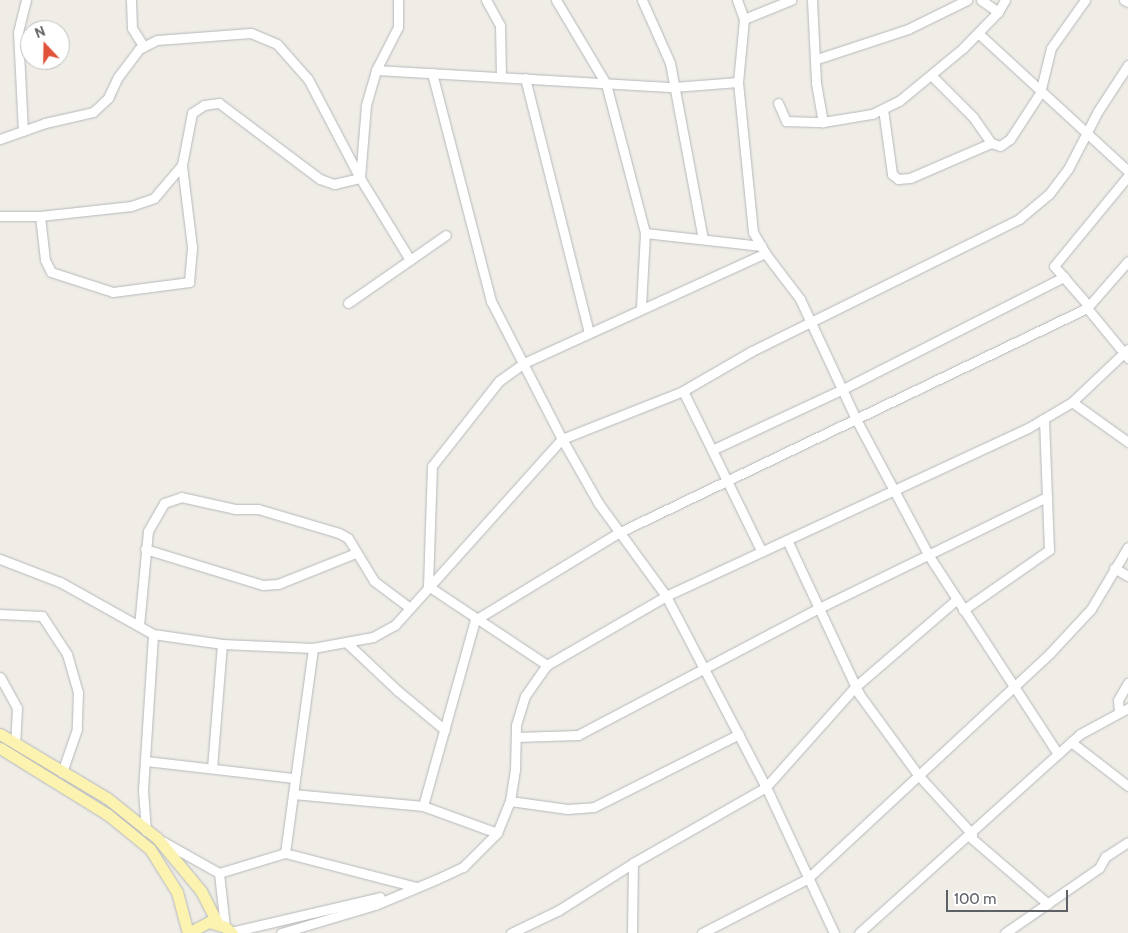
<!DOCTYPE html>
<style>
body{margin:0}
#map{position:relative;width:1128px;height:933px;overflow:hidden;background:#efede6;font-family:Cabin,sans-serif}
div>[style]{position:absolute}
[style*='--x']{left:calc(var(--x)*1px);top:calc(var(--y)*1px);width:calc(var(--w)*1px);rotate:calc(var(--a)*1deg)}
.roads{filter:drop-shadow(0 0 1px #b6b7bc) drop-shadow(0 0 1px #b6b7bc)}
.minor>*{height:9px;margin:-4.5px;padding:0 4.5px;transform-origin:4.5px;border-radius:4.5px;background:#fff}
.major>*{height:11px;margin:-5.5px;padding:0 5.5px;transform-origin:5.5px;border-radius:5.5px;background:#fbf3af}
span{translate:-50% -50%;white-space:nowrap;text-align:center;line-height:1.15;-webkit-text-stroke:5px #fff;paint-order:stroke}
.north{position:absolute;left:20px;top:20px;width:50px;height:50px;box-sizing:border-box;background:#fff;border:1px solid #bebfc1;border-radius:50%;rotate:339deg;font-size:14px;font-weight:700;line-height:20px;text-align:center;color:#5d6065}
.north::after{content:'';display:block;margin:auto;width:18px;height:22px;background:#e0523a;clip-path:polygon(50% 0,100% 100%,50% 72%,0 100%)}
.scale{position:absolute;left:946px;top:890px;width:122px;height:22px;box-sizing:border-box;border:2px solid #5d6065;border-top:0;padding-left:6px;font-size:15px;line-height:18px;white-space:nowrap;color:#5d6065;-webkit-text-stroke:4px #fff;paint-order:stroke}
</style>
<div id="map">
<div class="roads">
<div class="minor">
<div style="--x:131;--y:0;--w:28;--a:88"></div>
<div style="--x:132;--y:28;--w:22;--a:58"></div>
<div style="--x:486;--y:0;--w:29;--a:61"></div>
<div style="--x:500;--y:25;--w:51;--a:88.9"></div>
<div style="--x:556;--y:0;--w:98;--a:59.2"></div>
<div style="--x:606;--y:84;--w:154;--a:75.3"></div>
<div style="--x:645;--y:233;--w:75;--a:93.1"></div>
<div style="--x:642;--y:0;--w:69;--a:66"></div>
<div style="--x:670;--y:63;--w:179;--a:79.4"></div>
<div style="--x:737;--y:0;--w:20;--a:70"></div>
<div style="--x:744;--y:19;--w:63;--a:95.4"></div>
<div style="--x:738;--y:82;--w:151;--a:84.3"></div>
<div style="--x:753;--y:232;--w:24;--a:60"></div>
<div style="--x:765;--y:253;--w:58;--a:52.7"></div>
<div style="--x:800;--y:299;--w:135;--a:65"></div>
<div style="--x:857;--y:421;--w:153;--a:61.9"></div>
<div style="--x:929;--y:556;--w:236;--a:56.9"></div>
<div style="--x:812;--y:0;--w:83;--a:87.2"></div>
<div style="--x:816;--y:83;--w:40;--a:80"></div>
<div style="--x:823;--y:122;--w:50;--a:-9.3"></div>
<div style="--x:872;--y:114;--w:30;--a:-26"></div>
<div style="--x:899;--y:101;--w:83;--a:-39.6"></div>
<div style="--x:963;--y:48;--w:50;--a:-45.8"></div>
<div style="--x:998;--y:12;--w:14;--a:-60"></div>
<div style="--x:981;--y:0;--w:21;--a:35"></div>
<div style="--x:1124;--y:0;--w:4;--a:27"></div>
<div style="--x:744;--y:19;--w:51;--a:-22"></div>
<div style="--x:978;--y:33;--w:204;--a:42.6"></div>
<div style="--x:817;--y:59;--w:96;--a:-18.2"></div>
<div style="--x:908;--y:29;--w:66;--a:-26.2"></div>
<div style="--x:376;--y:70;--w:298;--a:3.3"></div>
<div style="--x:674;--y:87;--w:64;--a:-4.5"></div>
<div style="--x:432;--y:73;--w:236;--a:75.5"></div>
<div style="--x:491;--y:301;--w:155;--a:62.8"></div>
<div style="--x:562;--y:439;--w:75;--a:60.4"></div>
<div style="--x:599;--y:504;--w:114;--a:53.9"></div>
<div style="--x:666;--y:596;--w:216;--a:62.4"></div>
<div style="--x:766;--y:787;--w:161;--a:65"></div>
<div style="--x:932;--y:76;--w:58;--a:45"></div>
<div style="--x:973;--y:117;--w:32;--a:55"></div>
<div style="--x:525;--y:78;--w:263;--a:75.9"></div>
<div style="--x:778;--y:103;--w:20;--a:66"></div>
<div style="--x:786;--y:121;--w:37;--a:2"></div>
<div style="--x:883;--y:109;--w:66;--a:82.1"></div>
<div style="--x:892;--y:174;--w:8;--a:40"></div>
<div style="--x:898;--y:179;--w:12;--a:-5"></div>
<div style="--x:910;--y:178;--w:88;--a:-23.4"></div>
<div style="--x:991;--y:143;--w:9;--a:18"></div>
<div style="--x:1000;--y:146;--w:12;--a:-35"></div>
<div style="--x:1010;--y:139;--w:55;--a:-56.9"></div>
<div style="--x:1040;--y:93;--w:46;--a:-76.3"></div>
<div style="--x:1051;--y:48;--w:59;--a:-54.7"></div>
<div style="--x:23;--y:131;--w:99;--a:-92.9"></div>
<div style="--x:18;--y:32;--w:33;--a:-76"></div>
<div style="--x:0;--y:139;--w:48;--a:-19.6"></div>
<div style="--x:45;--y:123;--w:49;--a:-12.9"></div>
<div style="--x:93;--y:112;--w:21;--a:-43"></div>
<div style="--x:108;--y:98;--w:23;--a:-65"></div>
<div style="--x:118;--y:77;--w:35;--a:-53"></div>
<div style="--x:139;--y:49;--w:20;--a:-27"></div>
<div style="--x:157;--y:40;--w:94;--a:-4.3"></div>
<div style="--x:251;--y:33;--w:28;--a:23"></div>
<div style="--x:277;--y:44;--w:47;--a:48.5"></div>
<div style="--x:308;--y:79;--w:112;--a:62.3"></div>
<div style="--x:360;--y:178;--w:96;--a:58.6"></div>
<div style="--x:0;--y:216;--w:40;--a:0"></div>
<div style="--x:40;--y:216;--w:92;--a:-6.3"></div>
<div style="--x:131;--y:206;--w:24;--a:-19"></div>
<div style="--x:154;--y:198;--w:43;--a:-49.7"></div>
<div style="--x:182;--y:165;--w:53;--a:-79.1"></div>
<div style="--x:192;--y:113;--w:14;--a:-34"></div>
<div style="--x:204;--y:105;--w:15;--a:-8"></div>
<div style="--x:219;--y:103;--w:126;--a:37"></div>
<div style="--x:320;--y:179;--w:15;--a:20"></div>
<div style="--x:334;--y:184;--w:27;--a:-13"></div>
<div style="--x:360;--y:178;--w:73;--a:-85.3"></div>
<div style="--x:366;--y:105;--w:36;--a:-74"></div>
<div style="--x:376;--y:70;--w:48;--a:-62.9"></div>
<div style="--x:398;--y:27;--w:27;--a:-90"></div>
<div style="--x:40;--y:216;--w:44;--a:83.5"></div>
<div style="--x:45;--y:260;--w:13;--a:63"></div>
<div style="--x:51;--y:272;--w:65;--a:17.9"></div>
<div style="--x:113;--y:292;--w:77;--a:-7.5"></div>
<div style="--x:189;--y:282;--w:35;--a:-85"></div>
<div style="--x:192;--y:247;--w:83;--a:-97"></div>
<div style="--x:645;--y:233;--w:117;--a:6.4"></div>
<div style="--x:348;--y:303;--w:119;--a:-34.8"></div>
<div style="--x:1087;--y:304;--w:50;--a:-131"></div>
<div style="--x:1054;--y:266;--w:117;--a:-50.6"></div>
<div style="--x:1087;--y:308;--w:65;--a:50.6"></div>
<div style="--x:683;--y:391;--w:179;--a:63.9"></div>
<div style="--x:1072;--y:402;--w:69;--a:35.5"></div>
<div style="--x:712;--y:450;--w:145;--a:-25"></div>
<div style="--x:843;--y:389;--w:248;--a:-26.9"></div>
<div style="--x:787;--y:540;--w:170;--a:64.9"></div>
<div style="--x:859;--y:694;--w:102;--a:53.8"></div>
<div style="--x:919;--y:776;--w:79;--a:47.6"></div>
<div style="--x:145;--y:549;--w:123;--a:17"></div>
<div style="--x:263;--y:585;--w:15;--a:-4"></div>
<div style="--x:278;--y:584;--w:84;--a:-21.7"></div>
<div style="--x:0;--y:559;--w:64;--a:21"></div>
<div style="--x:60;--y:582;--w:107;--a:29.2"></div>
<div style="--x:153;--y:634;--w:70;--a:8.2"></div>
<div style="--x:222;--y:644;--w:91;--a:2.5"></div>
<div style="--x:313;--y:648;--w:61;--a:-10.4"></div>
<div style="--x:373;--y:637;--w:25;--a:-29"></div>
<div style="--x:395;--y:625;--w:250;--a:-48.1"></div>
<div style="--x:562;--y:439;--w:128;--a:-21.6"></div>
<div style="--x:681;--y:392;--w:82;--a:-30"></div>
<div style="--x:752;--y:351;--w:298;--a:-26.3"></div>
<div style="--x:1019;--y:219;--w:39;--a:-40"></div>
<div style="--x:1049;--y:194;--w:31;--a:-53"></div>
<div style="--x:1068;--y:169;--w:65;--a:-62.7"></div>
<div style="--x:1098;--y:111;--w:55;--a:-56.9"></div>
<div style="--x:1114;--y:568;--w:16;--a:30"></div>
<div style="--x:963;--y:610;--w:105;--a:-34.9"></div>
<div style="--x:1049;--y:550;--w:131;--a:-92.2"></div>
<div style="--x:0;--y:614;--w:42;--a:2.7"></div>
<div style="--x:42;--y:616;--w:45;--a:56.7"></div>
<div style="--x:67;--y:654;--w:40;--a:74"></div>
<div style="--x:78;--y:692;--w:37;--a:92"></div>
<div style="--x:77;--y:729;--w:46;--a:109.2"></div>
<div style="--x:139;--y:626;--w:95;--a:-84.6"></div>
<div style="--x:148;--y:531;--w:32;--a:-60"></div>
<div style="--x:164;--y:503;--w:18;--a:-19"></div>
<div style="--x:181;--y:497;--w:55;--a:12.5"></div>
<div style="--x:235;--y:509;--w:23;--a:0"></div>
<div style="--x:258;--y:509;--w:84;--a:16.5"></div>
<div style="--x:339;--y:533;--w:10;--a:29"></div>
<div style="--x:348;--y:538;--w:50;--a:58.8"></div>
<div style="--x:374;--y:581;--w:45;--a:36.9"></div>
<div style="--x:347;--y:643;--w:70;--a:43.3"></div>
<div style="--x:398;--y:691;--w:61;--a:39.7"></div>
<div style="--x:547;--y:665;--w:143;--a:-146.4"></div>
<div style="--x:428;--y:586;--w:120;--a:-88.1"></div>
<div style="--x:432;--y:466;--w:108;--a:-51.8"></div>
<div style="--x:499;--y:381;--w:31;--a:-36"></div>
<div style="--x:524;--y:363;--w:265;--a:-24.5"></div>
<div style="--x:0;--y:677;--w:35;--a:61"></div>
<div style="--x:17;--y:708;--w:36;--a:93"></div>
<div style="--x:1119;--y:711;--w:11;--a:-95"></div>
<div style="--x:1118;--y:700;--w:20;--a:-60"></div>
<div style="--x:516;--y:737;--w:62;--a:-1.8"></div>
<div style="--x:578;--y:735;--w:270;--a:-27.8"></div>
<div style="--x:817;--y:609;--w:256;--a:-26"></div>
<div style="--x:1071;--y:742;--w:72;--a:37.7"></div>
<div style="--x:146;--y:761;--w:149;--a:6.6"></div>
<div style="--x:212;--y:768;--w:124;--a:-85.4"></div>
<div style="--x:293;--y:794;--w:131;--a:5.3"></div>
<div style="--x:423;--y:806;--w:79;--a:20"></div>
<div style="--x:510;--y:801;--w:58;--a:8"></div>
<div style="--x:567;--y:809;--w:27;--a:-4"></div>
<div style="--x:594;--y:807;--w:162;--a:-26.7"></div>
<div style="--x:423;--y:806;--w:193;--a:-74.4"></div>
<div style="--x:475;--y:620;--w:167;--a:-31.3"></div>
<div style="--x:618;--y:533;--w:520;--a:-25.63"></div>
<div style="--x:1087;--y:308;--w:62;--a:-48.9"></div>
<div style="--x:146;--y:831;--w:41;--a:-94.2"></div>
<div style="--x:143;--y:790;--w:156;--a:-86.3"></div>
<div style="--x:969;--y:836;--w:104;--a:40.7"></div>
<div style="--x:162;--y:841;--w:65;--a:29.3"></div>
<div style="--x:219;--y:873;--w:54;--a:83.7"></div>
<div style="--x:285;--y:853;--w:207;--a:-82.2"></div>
<div style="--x:219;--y:873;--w:69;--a:-16.9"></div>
<div style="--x:285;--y:853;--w:135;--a:14.5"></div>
<div style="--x:231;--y:932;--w:153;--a:-13.2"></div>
<div style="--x:281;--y:933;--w:98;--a:-16.6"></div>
<div style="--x:375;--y:905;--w:67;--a:-22.8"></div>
<div style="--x:437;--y:879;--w:29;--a:-25"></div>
<div style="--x:463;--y:867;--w:48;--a:-45"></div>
<div style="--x:497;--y:833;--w:35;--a:-68"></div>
<div style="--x:510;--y:801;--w:31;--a:-81"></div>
<div style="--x:515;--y:770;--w:45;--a:-88.7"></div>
<div style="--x:516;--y:725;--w:30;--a:-73"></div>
<div style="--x:525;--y:696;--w:38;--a:-55"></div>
<div style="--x:547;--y:665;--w:138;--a:-30.1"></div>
<div style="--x:666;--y:596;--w:399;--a:-24.9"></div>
<div style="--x:1028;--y:428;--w:51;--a:-30.6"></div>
<div style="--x:1072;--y:402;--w:77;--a:-43.4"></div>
<div style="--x:511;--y:933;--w:53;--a:-25.6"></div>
<div style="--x:559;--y:910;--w:88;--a:-32.4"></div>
<div style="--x:633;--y:863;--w:153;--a:-29.7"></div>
<div style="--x:766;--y:787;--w:134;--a:-48.3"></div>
<div style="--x:855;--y:687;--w:135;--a:-40.8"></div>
<div style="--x:632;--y:933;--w:70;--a:-89.2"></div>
<div style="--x:702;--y:933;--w:118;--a:-27.2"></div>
<div style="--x:807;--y:879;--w:332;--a:-42.9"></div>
<div style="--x:1050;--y:653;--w:60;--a:-47"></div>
<div style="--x:1091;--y:609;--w:72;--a:-59.2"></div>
<div style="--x:859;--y:933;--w:297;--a:-42"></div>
<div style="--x:1080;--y:734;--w:55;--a:-28.4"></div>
<div style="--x:1005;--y:933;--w:114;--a:-34.7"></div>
<div style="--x:1099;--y:868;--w:13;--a:-61"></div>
<div style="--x:1105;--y:857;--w:27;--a:-33"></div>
</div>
<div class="major">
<div style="--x:0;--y:734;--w:125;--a:30.9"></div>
<div style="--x:107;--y:798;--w:64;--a:38.7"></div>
<div style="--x:157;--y:838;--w:69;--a:50.3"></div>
<div style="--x:201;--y:891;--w:36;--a:63"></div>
<div style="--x:0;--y:748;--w:126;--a:31.7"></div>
<div style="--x:107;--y:814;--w:55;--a:39.1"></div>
<div style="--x:150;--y:849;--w:51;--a:57.9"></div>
<div style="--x:177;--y:892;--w:42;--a:75"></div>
<div style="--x:188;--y:933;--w:24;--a:-28"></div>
<div style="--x:209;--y:922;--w:17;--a:17"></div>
<div style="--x:225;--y:927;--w:9;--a:41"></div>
</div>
</div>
<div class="north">N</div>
<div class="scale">100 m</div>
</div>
